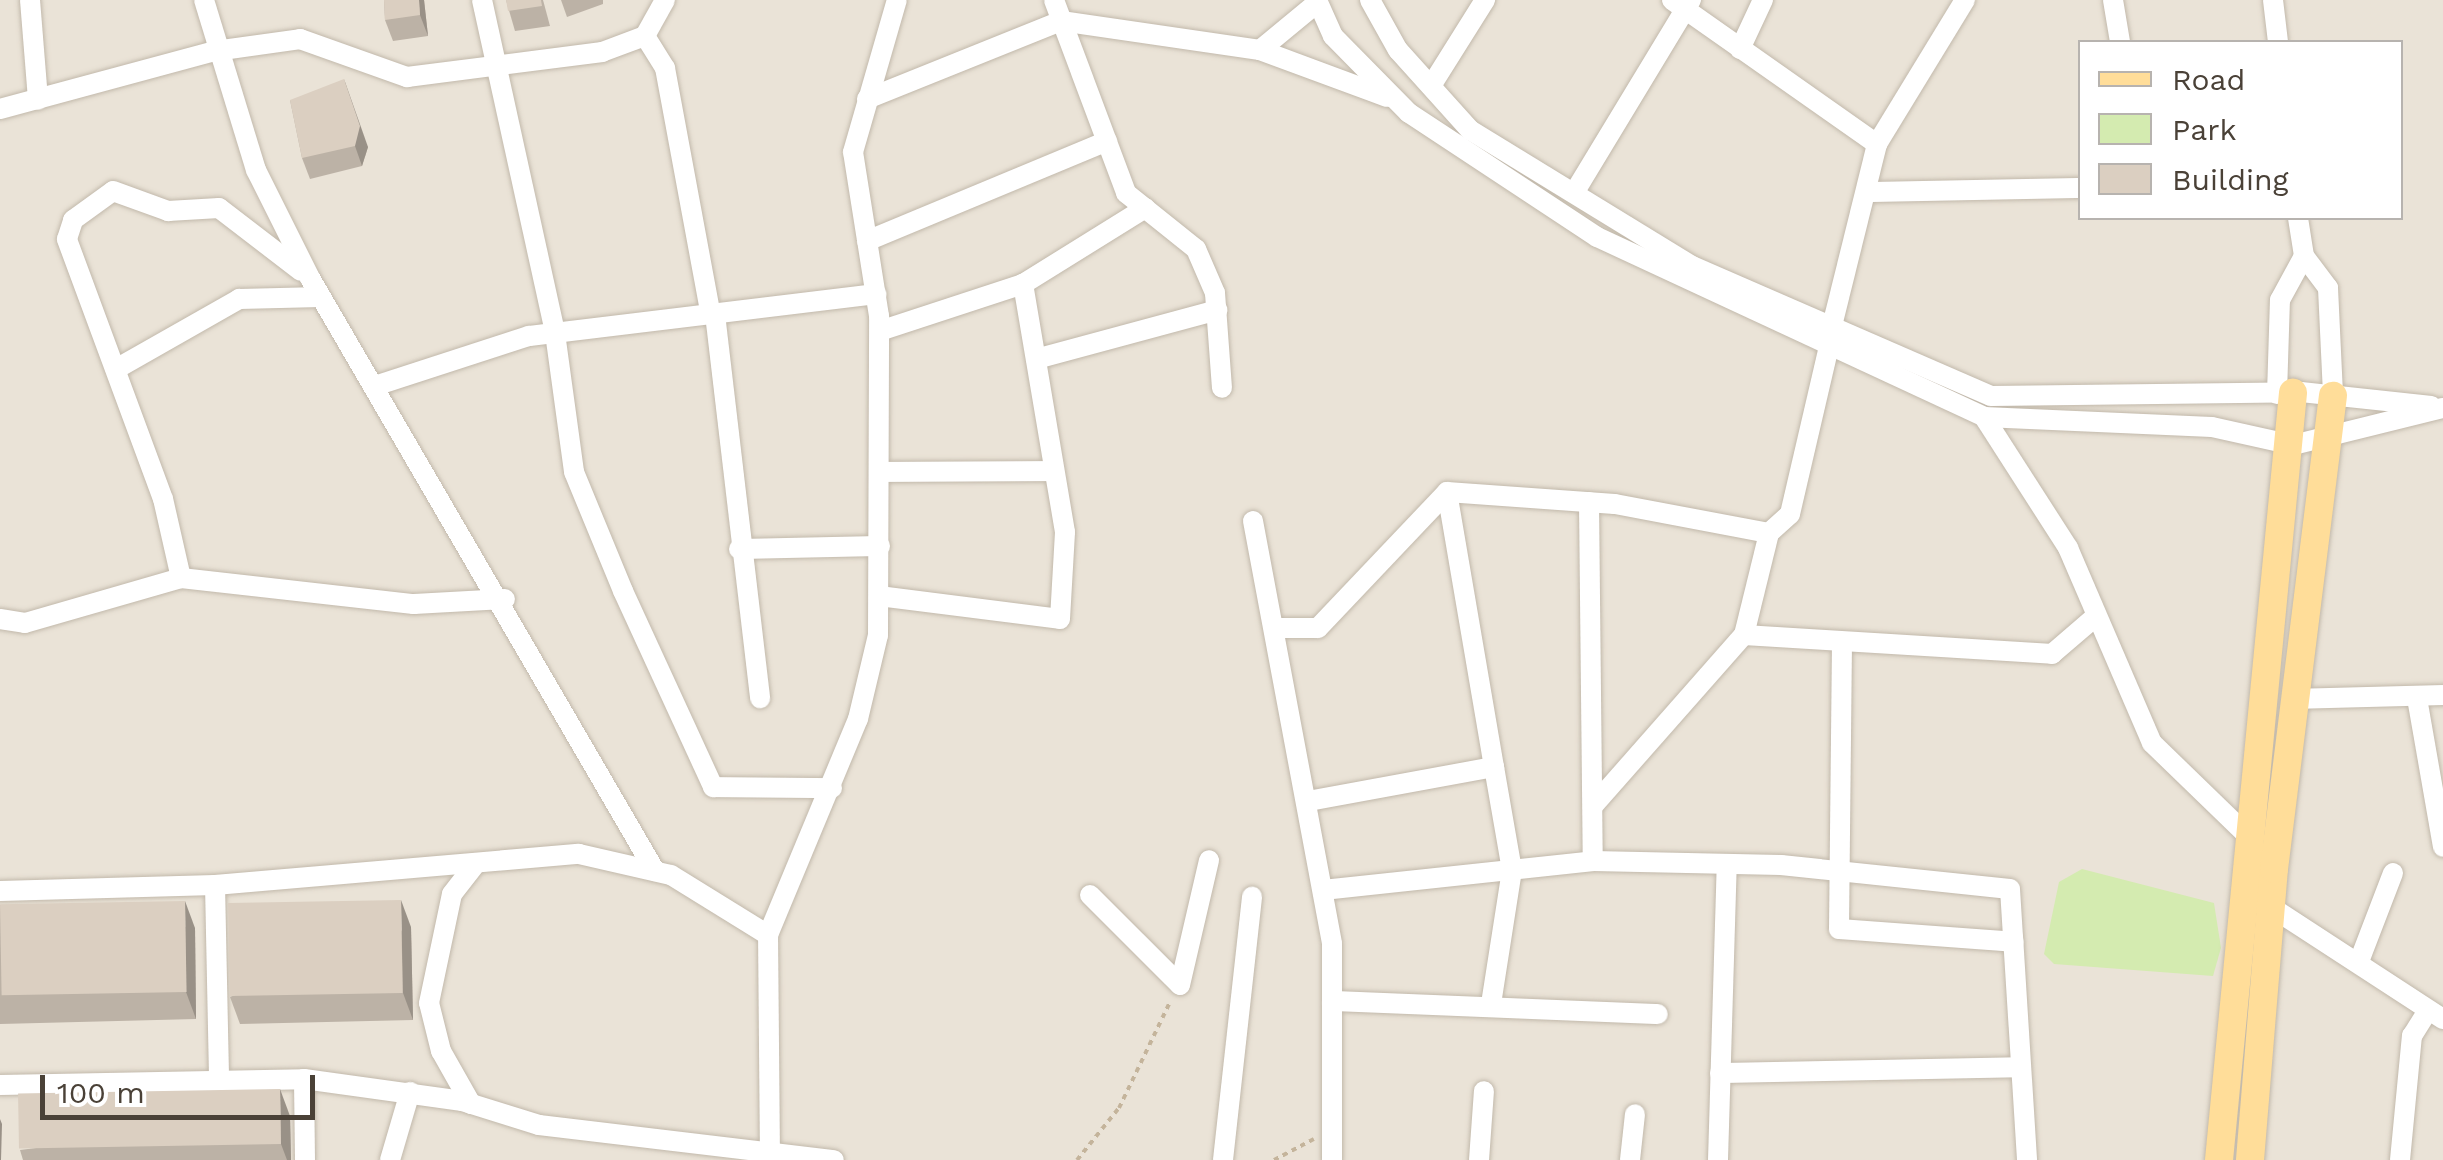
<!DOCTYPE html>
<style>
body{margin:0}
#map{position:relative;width:2443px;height:1160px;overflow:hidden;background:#f5f1e9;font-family:"Work Sans",sans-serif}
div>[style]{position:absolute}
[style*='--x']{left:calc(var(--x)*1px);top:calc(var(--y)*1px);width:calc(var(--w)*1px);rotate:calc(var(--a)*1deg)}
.residential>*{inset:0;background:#eae3d7}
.green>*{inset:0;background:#d4ebb0}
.path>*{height:4px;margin-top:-2px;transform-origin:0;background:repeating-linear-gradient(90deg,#c4b49b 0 5px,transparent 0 10px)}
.roads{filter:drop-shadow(0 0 2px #c2b9ab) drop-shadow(0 0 2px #c2b9ab)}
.minor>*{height:20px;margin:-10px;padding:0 10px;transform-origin:10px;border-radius:10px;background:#fff}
.major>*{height:28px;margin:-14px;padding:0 14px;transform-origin:14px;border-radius:14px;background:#fd9}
.wall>*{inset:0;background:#bcb2a6}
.shaded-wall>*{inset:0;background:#999187}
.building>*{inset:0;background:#dbcfc1;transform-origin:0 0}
span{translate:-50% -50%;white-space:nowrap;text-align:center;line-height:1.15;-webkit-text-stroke:9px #fff;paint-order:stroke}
.legend{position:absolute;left:2078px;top:40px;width:325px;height:180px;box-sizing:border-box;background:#fff;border:2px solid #b7b3af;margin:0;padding:12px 18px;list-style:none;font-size:30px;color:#4a4137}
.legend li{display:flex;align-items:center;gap:20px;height:50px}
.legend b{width:50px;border:2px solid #b7b3af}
.scale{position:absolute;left:40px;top:1075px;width:275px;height:45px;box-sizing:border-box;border:5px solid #4a4137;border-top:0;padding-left:12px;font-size:30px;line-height:35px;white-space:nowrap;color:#4a4137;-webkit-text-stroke:8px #fff;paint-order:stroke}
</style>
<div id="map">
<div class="residential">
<div style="clip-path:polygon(evenodd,0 0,2443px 0,2443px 1160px,0 1160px,0 0,2080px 42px,2400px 42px,2400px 218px,2080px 218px,2080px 42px)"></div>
</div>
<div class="green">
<div style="clip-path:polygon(2082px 869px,2214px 903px,2221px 948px,2213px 976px,2054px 964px,2044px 954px,2059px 882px)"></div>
</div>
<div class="path">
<div style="--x:1077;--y:1160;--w:67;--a:-51.1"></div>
<div style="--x:1119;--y:1108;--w:118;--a:-64.3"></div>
<div style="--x:1274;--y:1160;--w:45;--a:-27.7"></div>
</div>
<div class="roads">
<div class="minor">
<div style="--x:30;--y:0;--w:100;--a:85.4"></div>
<div style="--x:204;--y:0;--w:178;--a:73"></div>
<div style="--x:256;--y:170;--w:121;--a:63.4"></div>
<div style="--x:310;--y:278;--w:686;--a:59.81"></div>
<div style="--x:482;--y:0;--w:341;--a:77.6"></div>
<div style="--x:555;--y:333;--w:140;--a:82.2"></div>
<div style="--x:574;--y:472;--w:129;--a:67.6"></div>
<div style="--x:623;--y:591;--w:216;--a:65.3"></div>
<div style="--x:713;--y:787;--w:119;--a:0.5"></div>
<div style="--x:1054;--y:0;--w:206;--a:69.5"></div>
<div style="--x:1126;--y:193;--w:90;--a:38.7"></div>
<div style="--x:1196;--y:249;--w:48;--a:66.6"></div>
<div style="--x:1215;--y:293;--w:95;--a:85.8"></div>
<div style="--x:1317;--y:0;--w:39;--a:66"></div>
<div style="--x:1333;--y:36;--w:108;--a:45.4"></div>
<div style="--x:1409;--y:113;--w:225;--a:33.4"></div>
<div style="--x:1597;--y:237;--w:427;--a:24.9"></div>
<div style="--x:1984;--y:417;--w:228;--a:2.5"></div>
<div style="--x:2212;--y:427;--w:83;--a:12.5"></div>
<div style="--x:2293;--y:445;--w:154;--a:-13.9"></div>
<div style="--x:1370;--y:0;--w:57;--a:60.8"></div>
<div style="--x:1398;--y:50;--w:108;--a:48"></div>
<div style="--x:1470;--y:130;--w:260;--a:31.5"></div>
<div style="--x:1692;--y:266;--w:326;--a:23.5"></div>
<div style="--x:1991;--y:396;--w:310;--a:-0.7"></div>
<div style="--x:2301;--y:392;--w:131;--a:6.1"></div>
<div style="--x:1672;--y:0;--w:251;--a:35.1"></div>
<div style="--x:2113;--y:0;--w:43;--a:80.5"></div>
<div style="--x:2273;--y:0;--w:42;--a:83.2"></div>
<div style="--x:645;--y:36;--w:38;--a:58"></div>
<div style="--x:665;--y:68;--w:251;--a:79.5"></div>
<div style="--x:1740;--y:49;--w:54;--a:-64.9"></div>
<div style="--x:1260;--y:50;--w:75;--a:-39.6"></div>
<div style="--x:1431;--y:86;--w:102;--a:-57.9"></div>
<div style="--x:867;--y:99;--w:209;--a:-21.9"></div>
<div style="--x:1061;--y:21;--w:201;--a:8.3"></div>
<div style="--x:1260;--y:50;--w:135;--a:20.3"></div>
<div style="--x:0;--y:109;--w:223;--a:-15.1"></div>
<div style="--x:215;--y:51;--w:86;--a:-8"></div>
<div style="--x:300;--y:39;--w:114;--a:19.6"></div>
<div style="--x:407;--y:77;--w:197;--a:-7.3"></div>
<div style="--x:602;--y:52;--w:46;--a:-20.4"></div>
<div style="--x:645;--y:36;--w:41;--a:-60.9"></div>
<div style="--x:1869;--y:192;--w:211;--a:-1.1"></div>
<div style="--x:1574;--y:193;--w:226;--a:-58.8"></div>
<div style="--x:2298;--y:218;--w:38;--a:81"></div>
<div style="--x:867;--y:241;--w:260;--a:-22.6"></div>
<div style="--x:715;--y:314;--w:387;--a:83.3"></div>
<div style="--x:1833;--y:322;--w:183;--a:-76.1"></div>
<div style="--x:1877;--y:144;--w:169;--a:-58.6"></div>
<div style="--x:880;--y:331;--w:151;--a:-18.2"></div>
<div style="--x:1023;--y:284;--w:144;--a:-31.9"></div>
<div style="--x:1036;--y:359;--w:188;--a:-15.1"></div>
<div style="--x:116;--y:369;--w:142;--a:-29.6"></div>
<div style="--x:239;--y:299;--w:82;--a:-1.4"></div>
<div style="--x:375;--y:386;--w:162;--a:-18"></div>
<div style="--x:529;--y:336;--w:350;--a:-6.9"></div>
<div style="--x:2277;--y:394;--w:94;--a:-88.2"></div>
<div style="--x:2280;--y:300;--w:50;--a:-61.4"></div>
<div style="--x:2304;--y:256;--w:40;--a:53"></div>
<div style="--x:2328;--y:288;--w:108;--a:87.3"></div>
<div style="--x:1984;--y:417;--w:156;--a:57.3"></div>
<div style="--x:2068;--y:548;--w:212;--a:66.7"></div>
<div style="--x:2152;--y:743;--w:139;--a:44.1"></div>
<div style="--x:882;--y:472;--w:172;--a:-0.3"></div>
<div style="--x:1447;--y:492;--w:279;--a:80.3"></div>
<div style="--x:1589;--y:502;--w:359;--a:89.4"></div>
<div style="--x:1253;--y:521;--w:430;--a:79.4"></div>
<div style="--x:1332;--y:944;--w:216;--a:90"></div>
<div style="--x:739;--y:549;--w:141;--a:-1.2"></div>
<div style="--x:181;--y:578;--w:81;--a:-102.8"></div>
<div style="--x:163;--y:499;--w:277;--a:-110.3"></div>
<div style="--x:67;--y:239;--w:20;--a:-72"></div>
<div style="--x:73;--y:220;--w:49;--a:-35.9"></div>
<div style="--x:113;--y:191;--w:59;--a:20"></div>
<div style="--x:168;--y:211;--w:51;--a:-3.4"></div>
<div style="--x:219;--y:208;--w:103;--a:37.5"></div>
<div style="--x:879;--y:596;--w:182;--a:7.2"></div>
<div style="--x:1060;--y:619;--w:87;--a:-86.7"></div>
<div style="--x:1065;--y:532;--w:252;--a:-99.6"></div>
<div style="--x:0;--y:619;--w:25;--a:9"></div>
<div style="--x:25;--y:623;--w:162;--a:-16.1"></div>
<div style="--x:181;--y:578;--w:234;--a:6.4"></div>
<div style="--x:414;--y:604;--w:91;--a:-3.1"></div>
<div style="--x:1277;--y:628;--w:41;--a:0"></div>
<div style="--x:1318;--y:628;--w:187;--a:-46.5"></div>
<div style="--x:1447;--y:492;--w:168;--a:4.1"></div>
<div style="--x:1615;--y:504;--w:157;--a:10.7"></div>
<div style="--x:1769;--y:533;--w:28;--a:-42"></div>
<div style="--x:1790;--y:514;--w:167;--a:-76.9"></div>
<div style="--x:1744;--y:635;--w:105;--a:-76.2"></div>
<div style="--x:1842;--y:642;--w:287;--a:90.6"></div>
<div style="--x:1839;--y:929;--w:175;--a:4.2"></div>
<div style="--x:2417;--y:698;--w:151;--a:80.1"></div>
<div style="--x:2292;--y:699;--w:151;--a:-1.5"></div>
<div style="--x:1308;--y:801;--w:189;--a:-10.4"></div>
<div style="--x:1494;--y:767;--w:105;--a:80.1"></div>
<div style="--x:1512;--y:870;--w:136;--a:98.9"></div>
<div style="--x:1593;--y:806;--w:228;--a:-48.6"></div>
<div style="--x:1744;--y:635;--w:309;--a:3.5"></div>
<div style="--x:2052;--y:654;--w:55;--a:-40.6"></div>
<div style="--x:215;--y:885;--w:365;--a:-4.9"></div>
<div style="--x:579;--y:854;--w:94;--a:12.9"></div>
<div style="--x:671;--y:875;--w:114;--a:31.7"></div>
<div style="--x:1323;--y:890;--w:272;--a:-6.1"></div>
<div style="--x:1593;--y:861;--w:188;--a:1.2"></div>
<div style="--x:1781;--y:865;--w:230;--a:6"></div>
<div style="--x:2010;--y:889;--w:272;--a:86.4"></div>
<div style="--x:0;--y:891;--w:215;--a:-1.6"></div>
<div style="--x:215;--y:885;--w:196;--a:88.8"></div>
<div style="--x:1090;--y:895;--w:127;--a:45"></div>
<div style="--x:1180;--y:985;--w:128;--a:-76.9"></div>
<div style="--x:2271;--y:907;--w:205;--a:33.1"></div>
<div style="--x:2360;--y:959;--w:92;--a:-69"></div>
<div style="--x:1332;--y:1001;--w:326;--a:2.3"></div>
<div style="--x:1720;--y:1073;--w:301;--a:-1.1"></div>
<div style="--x:304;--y:1079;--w:81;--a:89.3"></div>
<div style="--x:0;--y:1085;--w:304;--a:-1.1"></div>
<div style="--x:304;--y:1079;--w:160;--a:7.9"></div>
<div style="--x:462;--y:1101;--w:81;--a:17.3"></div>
<div style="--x:539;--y:1125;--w:297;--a:6.8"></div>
<div style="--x:471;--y:1104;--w:61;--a:-119.5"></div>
<div style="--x:441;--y:1051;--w:49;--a:-104"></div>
<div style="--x:429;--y:1003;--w:111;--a:-78.1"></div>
<div style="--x:452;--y:894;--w:39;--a:-52"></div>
<div style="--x:390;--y:1160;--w:71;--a:-73.6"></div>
<div style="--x:770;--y:1160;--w:225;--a:-90.5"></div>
<div style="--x:768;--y:935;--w:234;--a:-67.4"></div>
<div style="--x:858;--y:719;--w:86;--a:-76.6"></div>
<div style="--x:878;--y:635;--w:319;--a:-89.8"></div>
<div style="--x:879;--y:316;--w:166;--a:-99"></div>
<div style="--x:853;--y:152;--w:158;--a:-73.9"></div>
<div style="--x:1223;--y:1160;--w:265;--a:-83.7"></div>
<div style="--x:1479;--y:1160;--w:69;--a:-85.9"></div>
<div style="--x:1630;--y:1160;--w:46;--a:-83.8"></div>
<div style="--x:1718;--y:1160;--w:295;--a:-88.3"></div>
<div style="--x:2400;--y:1160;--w:125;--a:-84.5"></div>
<div style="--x:2412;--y:1036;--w:26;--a:-58"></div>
</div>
<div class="major">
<div style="--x:2219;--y:1160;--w:771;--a:-84.49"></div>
<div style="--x:2250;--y:1160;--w:292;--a:-85.3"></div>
<div style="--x:2274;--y:869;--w:477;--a:-82.9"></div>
</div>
</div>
<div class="wall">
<div style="clip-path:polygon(384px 0,424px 0,428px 36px,393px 41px,385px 20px)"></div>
<div style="clip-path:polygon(506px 0,543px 0,550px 26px,515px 31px)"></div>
<div style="clip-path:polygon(561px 0,603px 0,603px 4px,567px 17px)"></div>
<div style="clip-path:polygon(290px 100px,368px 147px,362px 166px,310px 179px,302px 158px)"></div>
<div style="clip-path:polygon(0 905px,195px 928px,196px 1019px,0 1024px)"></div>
<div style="clip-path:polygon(411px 927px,413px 1020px,240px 1024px,230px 997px)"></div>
<div style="clip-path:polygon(290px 1116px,291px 1160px,23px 1160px,20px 1150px)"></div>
</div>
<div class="shaded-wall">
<div style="clip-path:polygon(419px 0,424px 0,428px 36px,420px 15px)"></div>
<div style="clip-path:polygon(344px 79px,368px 147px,362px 166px,355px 146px)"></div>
<div style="clip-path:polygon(401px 900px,411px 927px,413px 1020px,403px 993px)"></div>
<div style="clip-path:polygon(185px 901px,195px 928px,196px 1019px,186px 992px)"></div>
<div style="clip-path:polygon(280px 1089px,290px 1116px,291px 1160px,287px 1160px,281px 1144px)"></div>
<div style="clip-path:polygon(0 1119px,2px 1124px,1px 1160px,0 1160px)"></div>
</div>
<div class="building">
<div style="clip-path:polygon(384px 0,419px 0,420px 15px,385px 20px)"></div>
<div style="clip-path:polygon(506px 0,541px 0,542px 6px,508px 11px)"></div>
<div style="clip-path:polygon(344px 79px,360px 126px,355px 146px,302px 158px,290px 100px)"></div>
<div style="left:401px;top:900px;width:93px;height:173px;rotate:89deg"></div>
<div style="left:185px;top:901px;width:91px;height:185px;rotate:89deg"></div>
<div style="left:280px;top:1089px;width:55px;height:262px;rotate:89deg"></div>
</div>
<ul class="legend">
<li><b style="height:12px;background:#fd9"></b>Road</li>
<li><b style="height:28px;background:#d4ebb0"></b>Park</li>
<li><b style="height:28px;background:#dbcfc1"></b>Building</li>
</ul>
<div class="scale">100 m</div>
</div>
